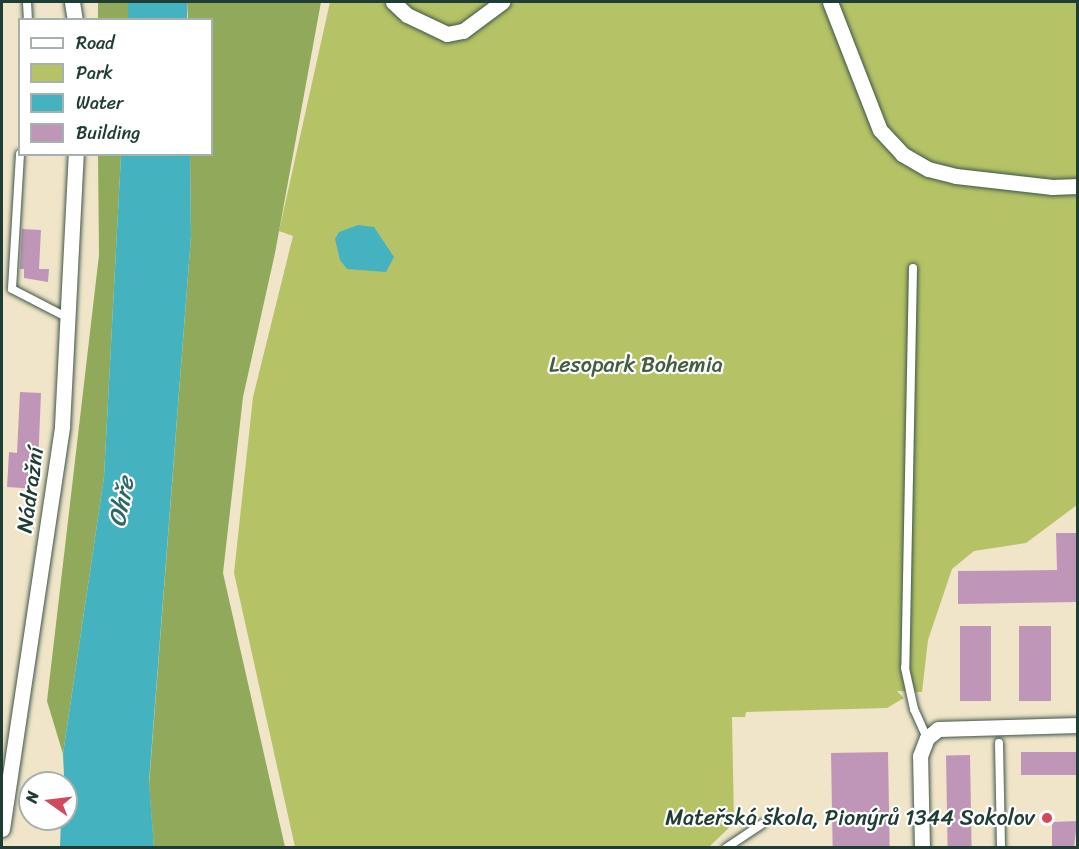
<!DOCTYPE html>
<meta charset="utf-8">
<style>
body{margin:0}
#map{position:relative;width:1079px;height:849px;overflow:hidden;background:#f0e5c9;font-family:Sriracha,sans-serif}
div>[style]{position:absolute}
[style*='--x']{left:calc(var(--x)*1px);top:calc(var(--y)*1px);width:calc(var(--w)*1px);rotate:calc(var(--a)*1deg)}
.green>*{inset:0;background:#b5c366}
.forest>*{inset:0;background:#90a95b;transform-origin:0 0}
.water>*{inset:0;background:#44b3bf;transform-origin:0 0}
.building>*{inset:0;background:#c096b8;transform-origin:0 0}
.roads{filter:drop-shadow(0 0 2px #3e564a) drop-shadow(0 0 2px #3e564a)}
.service>*{height:8px;margin:-4px;padding:0 4px;transform-origin:4px;border-radius:4px;background:#fff}
.minor>*{height:15px;margin:-7.5px;padding:0 7.5px;transform-origin:7.5px;border-radius:7.5px;background:#fff}
.dots>*{width:16px;height:16px;translate:-50% -50%;box-sizing:border-box;border:3px solid #fff;border-radius:50%}
span{translate:-50% -50%;white-space:nowrap;text-align:center;line-height:1.15;-webkit-text-stroke:4.5px #fff;paint-order:stroke}
.park-label{font-size:22px;color:#445e40}
.street-label{font-size:22px;color:#1f3d34}
.poi-label{font-size:22px;color:#1f3d34}
.right{translate:-100% -50%;text-align:right}
.water-label{font-size:24px;color:#2c6665;font-style:italic}
.frame{position:absolute;inset:0;border:3px solid #1f3d34;pointer-events:none}
.legend{position:absolute;left:18px;top:18px;width:195px;height:138px;box-sizing:border-box;background:#fff;border:2px solid #a5b1ae;margin:0;padding:8px 10px;list-style:none;font-size:18px;color:#1f3d34}
.legend li{display:flex;align-items:center;gap:12px;height:30px}
.legend b{width:30px;border:2px solid #a5b1ae}
.north{position:absolute;left:18px;top:771px;width:60px;height:60px;box-sizing:border-box;background:#fff;border:2px solid #a5b1ae;border-radius:50%;rotate:284deg;font-size:16px;font-weight:700;line-height:24px;text-align:center;color:#1f3d34}
.north::after{content:'';display:block;margin:auto;width:21px;height:27px;background:#d1495b;clip-path:polygon(50% 0,100% 100%,50% 72%,0 100%)}
</style>
<div id="map">
<div class="green">
<div style="clip-path:polygon(330px 2px,1077px 2px,1077px 505px,1026px 543px,974px 551px,952px 569px,928px 640px,922px 692px,897px 691px,904px 698px,887px 708px,746px 712px,745px 717px,732px 717px,734px 823px,709px 847px,295px 847px,234px 573px,253px 397px,293px 236px,279px 231px)"></div>
</div>
<div class="forest">
<div style="left:98px;top:2px;width:30px;height:17px"></div>
<div style="clip-path:polygon(187px 2px,321px 2px,275px 253px,243px 397px,223px 573px,285px 847px,154px 848px,149px 785px,191px 236px,190px 155px,212px 154px,212px 20px,188px 19px)"></div>
<div style="clip-path:polygon(98px 155px,121px 155px,104px 477px,63px 754px,47px 701px,99px 255px)"></div>
</div>
<div class="water">
<div style="left:128px;top:2px;width:59px;height:17px"></div>
<div style="clip-path:polygon(121px 155px,190px 155px,191px 236px,149px 782px,154px 847px,60px 847px,61px 819px,66px 819px,63px 754px,104px 477px)"></div>
<div style="clip-path:polygon(358px 225px,374px 227px,394px 257px,386px 272px,347px 269px,340px 260px,335px 239px,339px 232px)"></div>
</div>
<div class="building">
<div style="clip-path:polygon(22px 229px,41px 230px,39px 269px,49px 269px,48px 282px,24px 278px,24px 269px,20px 269px)"></div>
<div style="clip-path:polygon(20px 392px,41px 393px,37px 489px,7px 487px,9px 452px,17px 453px)"></div>
<div style="clip-path:polygon(1056px 533px,1077px 533px,1077px 602px,958px 604px,958px 571px,1057px 570px)"></div>
<div style="left:960px;top:626px;width:31px;height:75px"></div>
<div style="left:1019px;top:626px;width:32px;height:75px"></div>
<div style="left:888px;top:752px;width:96px;height:57px;rotate:89deg"></div>
<div style="left:1077px;top:752px;width:23px;height:56px;rotate:90deg"></div>
<div style="left:970px;top:755px;width:93px;height:24px;rotate:89deg"></div>
<div style="clip-path:polygon(1077px 821px,1074px 848px,1052px 848px,1052px 822px)"></div>
</div>
<div class="roads">
<div class="service">
<div style="--x:27;--y:2;--w:18;--a:87"></div>
<div style="--x:20;--y:154;--w:135;--a:93.4"></div>
<div style="--x:12;--y:289;--w:61;--a:27.4"></div>
<div style="--x:913;--y:268;--w:400;--a:91.1"></div>
<div style="--x:905;--y:668;--w:42;--a:77.6"></div>
<div style="--x:914;--y:709;--w:32;--a:66"></div>
<div style="--x:999;--y:743;--w:105;--a:88.9"></div>
<div style="--x:726;--y:848;--w:43;--a:-33.7"></div>
</div>
<div class="minor">
<div style="--x:72;--y:2;--w:18;--a:81"></div>
<div style="--x:393;--y:2;--w:19;--a:43"></div>
<div style="--x:407;--y:15;--w:44;--a:25.4"></div>
<div style="--x:447;--y:34;--w:16;--a:-11"></div>
<div style="--x:463;--y:31;--w:49;--a:-36.6"></div>
<div style="--x:830;--y:2;--w:137;--a:68.7"></div>
<div style="--x:880;--y:130;--w:33;--a:47"></div>
<div style="--x:902;--y:154;--w:30;--a:30"></div>
<div style="--x:928;--y:169;--w:29;--a:14"></div>
<div style="--x:956;--y:176;--w:97;--a:6.5"></div>
<div style="--x:1052;--y:187;--w:26;--a:-2"></div>
<div style="--x:2;--y:829;--w:407;--a:-81.5"></div>
<div style="--x:62;--y:426;--w:272;--a:-87.1"></div>
<div style="--x:922;--y:848;--w:92;--a:-91.2"></div>
<div style="--x:920;--y:756;--w:19;--a:-69"></div>
<div style="--x:927;--y:738;--w:14;--a:-39"></div>
<div style="--x:938;--y:729;--w:140;--a:-1.6"></div>
</div>
</div>
<div class="dots">
<div style="left:1047px;top:818px;background:#d1495b"></div>
</div>
<div class="park-label">
<span style="left:636px;top:365px">Lesopark Bohemia</span>
</div>
<div class="street-label">
<span style="left:30px;top:490px;rotate:-82deg">Nádražní</span>
</div>
<div class="poi-label">
<span class="right" style="left:1035px;top:818px">Mateřská škola, Pionýrů 1344 Sokolov</span>
</div>
<div class="water-label">
<span style="left:122px;top:502px;rotate:-79deg">Ohře</span>
</div>
<div class="frame"></div>
<ul class="legend">
<li><b style="height:8px;background:#fff"></b>Road</li>
<li><b style="height:16px;background:#b5c366"></b>Park</li>
<li><b style="height:16px;background:#44b3bf"></b>Water</li>
<li><b style="height:16px;background:#c096b8"></b>Building</li>
</ul>
<div class="north">N</div>
</div>
